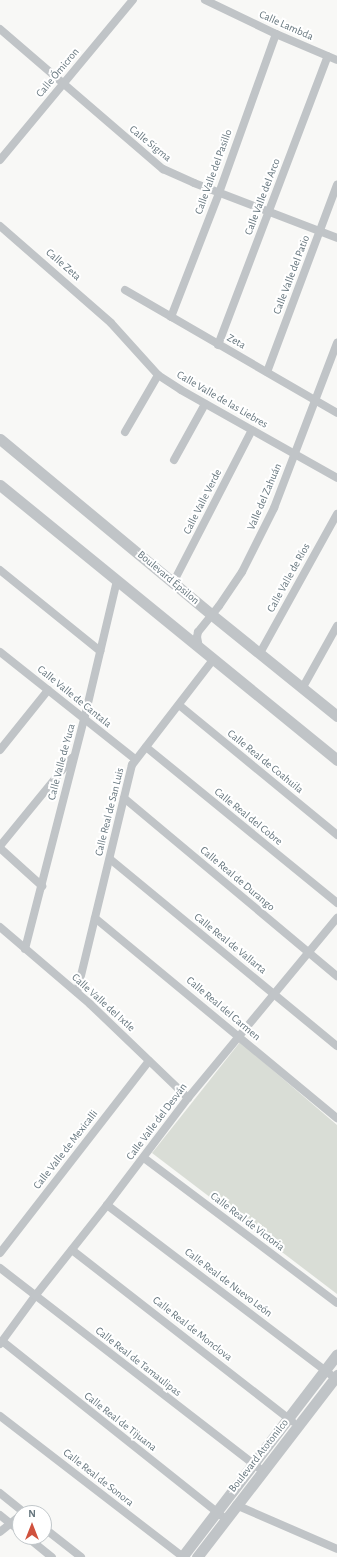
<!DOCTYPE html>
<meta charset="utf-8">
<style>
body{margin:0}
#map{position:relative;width:337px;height:1557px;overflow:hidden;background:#f8f8f6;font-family:"Alegreya Sans",sans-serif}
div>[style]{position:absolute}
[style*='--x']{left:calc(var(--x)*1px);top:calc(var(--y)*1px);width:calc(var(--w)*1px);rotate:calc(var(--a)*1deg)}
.green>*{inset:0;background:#d9ddd6}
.minor>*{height:8px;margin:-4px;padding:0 4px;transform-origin:4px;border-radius:4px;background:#c0c4c7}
.tertiary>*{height:11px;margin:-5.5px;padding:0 5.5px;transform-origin:5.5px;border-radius:5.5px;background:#c0c4c7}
span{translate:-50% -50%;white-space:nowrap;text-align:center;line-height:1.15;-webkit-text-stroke:4px #fff;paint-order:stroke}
.street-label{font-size:11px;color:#66767e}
.north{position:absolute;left:12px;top:1505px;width:40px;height:40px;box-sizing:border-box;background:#fff;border:1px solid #c2c8cb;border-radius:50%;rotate:0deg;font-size:11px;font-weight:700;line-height:16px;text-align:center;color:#66767e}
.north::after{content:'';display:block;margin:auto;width:14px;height:18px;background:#d0523e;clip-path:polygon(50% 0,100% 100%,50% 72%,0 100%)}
</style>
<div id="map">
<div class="green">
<div style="clip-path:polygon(240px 1042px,337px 1125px,337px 1294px,152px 1153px)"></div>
</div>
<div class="minor">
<div style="--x:205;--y:0;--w:79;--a:25.6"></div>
<div style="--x:276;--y:34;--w:66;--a:23.1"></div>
<div style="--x:0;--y:29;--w:215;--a:40.7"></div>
<div style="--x:163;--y:169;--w:34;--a:24"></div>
<div style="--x:194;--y:183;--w:153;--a:21"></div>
<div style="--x:0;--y:160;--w:208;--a:-50.3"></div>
<div style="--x:0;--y:226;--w:147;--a:41.1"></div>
<div style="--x:111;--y:323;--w:70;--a:47.9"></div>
<div style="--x:158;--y:375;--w:27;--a:33"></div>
<div style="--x:181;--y:390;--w:179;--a:29.4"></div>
<div style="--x:125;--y:290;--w:245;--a:30.1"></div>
<div style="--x:171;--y:317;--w:133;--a:-68.8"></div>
<div style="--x:219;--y:193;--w:169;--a:-70.3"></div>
<div style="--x:218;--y:345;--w:309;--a:-69.2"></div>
<div style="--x:267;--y:372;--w:200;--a:-69.5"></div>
<div style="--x:125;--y:432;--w:66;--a:-59.9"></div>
<div style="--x:174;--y:460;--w:64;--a:-61"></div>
<div style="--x:0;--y:570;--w:129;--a:39"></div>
<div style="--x:173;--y:583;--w:172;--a:-62.7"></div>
<div style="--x:199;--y:648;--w:11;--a:-100"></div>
<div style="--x:197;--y:637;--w:5;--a:-79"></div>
<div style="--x:198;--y:632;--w:33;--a:-51"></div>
<div style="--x:219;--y:606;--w:41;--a:-55.9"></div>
<div style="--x:242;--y:572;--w:72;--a:-63.4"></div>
<div style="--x:274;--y:508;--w:177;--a:-69.1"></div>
<div style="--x:0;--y:652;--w:172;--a:38.4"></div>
<div style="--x:260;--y:653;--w:159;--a:-61"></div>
<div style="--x:303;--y:687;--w:70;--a:-60.9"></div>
<div style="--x:179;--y:705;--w:205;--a:39.4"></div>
<div style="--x:146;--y:747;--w:247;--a:39.2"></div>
<div style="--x:0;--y:750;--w:77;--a:-51.3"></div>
<div style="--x:124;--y:798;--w:278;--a:39.9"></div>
<div style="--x:0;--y:846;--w:114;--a:-50.7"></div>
<div style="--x:0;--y:848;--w:57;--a:42.1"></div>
<div style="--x:110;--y:859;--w:294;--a:39.5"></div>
<div style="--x:95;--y:918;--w:314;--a:39.6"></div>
<div style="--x:0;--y:927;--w:118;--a:40.5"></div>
<div style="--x:90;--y:1004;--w:136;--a:43.8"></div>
<div style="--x:25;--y:949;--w:236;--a:-75.6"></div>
<div style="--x:84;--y:720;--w:144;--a:-76.7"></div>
<div style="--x:77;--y:992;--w:234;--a:-76.4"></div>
<div style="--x:132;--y:765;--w:133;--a:-52.4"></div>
<div style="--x:144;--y:1158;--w:241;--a:36.9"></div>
<div style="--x:107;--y:1205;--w:286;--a:37.2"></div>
<div style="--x:72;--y:1250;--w:279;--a:37.9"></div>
<div style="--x:0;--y:1253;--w:243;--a:-52.2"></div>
<div style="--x:0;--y:1268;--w:332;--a:37.7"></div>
<div style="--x:2;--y:1341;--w:286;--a:38.5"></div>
<div style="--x:0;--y:1344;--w:59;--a:-53.9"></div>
<div style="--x:35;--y:1296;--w:116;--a:-51.6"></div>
<div style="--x:107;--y:1205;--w:134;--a:-52.9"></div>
<div style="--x:188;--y:1098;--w:234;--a:-50.4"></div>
<div style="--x:0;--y:1416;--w:231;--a:37.6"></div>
<div style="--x:0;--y:1493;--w:32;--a:39"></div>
<div style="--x:236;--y:1505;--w:110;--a:23.5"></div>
<div style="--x:0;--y:1515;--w:26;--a:39"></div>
<div style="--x:44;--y:1528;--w:47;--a:38.1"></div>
<div style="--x:0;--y:1532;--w:26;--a:-39"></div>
<div style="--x:27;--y:1537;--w:32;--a:39"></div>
</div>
<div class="tertiary">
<div style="--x:0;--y:439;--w:276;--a:39.7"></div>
<div style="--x:212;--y:615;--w:161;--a:38.9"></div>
<div style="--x:0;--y:485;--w:435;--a:39.2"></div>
<div style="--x:182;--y:1557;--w:255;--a:-52.6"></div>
<div style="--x:197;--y:1557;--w:230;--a:-52.4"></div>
</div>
<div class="street-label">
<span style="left:286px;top:26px;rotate:24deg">Calle Lambda</span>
<span style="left:58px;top:73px;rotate:-50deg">Calle Ómicron</span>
<span style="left:150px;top:144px;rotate:39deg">Calle Sigma</span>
<span style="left:214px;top:172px;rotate:-70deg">Calle Valle del Pasillo</span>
<span style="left:263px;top:197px;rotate:-69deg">Calle Valle del Arco</span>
<span style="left:63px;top:265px;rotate:41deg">Calle Zeta</span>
<span style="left:292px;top:275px;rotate:-69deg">Calle Valle del Patio</span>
<span style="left:236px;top:342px;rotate:29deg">Zeta</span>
<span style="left:222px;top:400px;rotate:30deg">Calle Valle de las Liebres</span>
<span style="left:265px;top:497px;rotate:-67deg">Valle del Zahuán</span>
<span style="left:203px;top:502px;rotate:-63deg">Calle Valle Verde</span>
<span style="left:168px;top:578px;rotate:40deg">Boulevard Épsilon</span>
<span style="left:289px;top:578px;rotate:-61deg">Calle Valle de Ríos</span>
<span style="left:74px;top:697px;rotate:39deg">Calle Valle de Cantala</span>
<span style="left:62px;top:762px;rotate:-75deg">Calle Valle de Yuca</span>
<span style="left:265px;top:762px;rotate:39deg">Calle Real de Coahuila</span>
<span style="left:110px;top:812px;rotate:-76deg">Calle Real de San Luis</span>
<span style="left:248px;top:817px;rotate:39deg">Calle Real del Cobre</span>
<span style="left:237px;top:879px;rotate:40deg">Calle Real de Durango</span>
<span style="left:230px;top:944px;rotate:39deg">Calle Real de Vallarta</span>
<span style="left:103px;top:1003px;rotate:42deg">Calle Valle del Ixtle</span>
<span style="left:223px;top:1009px;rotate:40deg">Calle Real del Carmen</span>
<span style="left:157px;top:1122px;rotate:-53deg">Calle Valle del Desván</span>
<span style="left:66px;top:1150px;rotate:-52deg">Calle Valle de Mexicalli</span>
<span style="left:247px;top:1222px;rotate:37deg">Calle Real de Victoria</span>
<span style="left:228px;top:1283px;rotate:37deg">Calle Real de Nuevo León</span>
<span style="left:192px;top:1329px;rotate:38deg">Calle Real de Monclova</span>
<span style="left:138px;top:1362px;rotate:38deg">Calle Real de Tamaulipas</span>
<span style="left:120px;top:1422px;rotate:38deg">Calle Real de Tijuana</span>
<span style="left:259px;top:1456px;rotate:-52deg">Boulevard Atotonilco</span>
<span style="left:98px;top:1478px;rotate:38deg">Calle Real de Sonora</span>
</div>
<div class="north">N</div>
</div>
